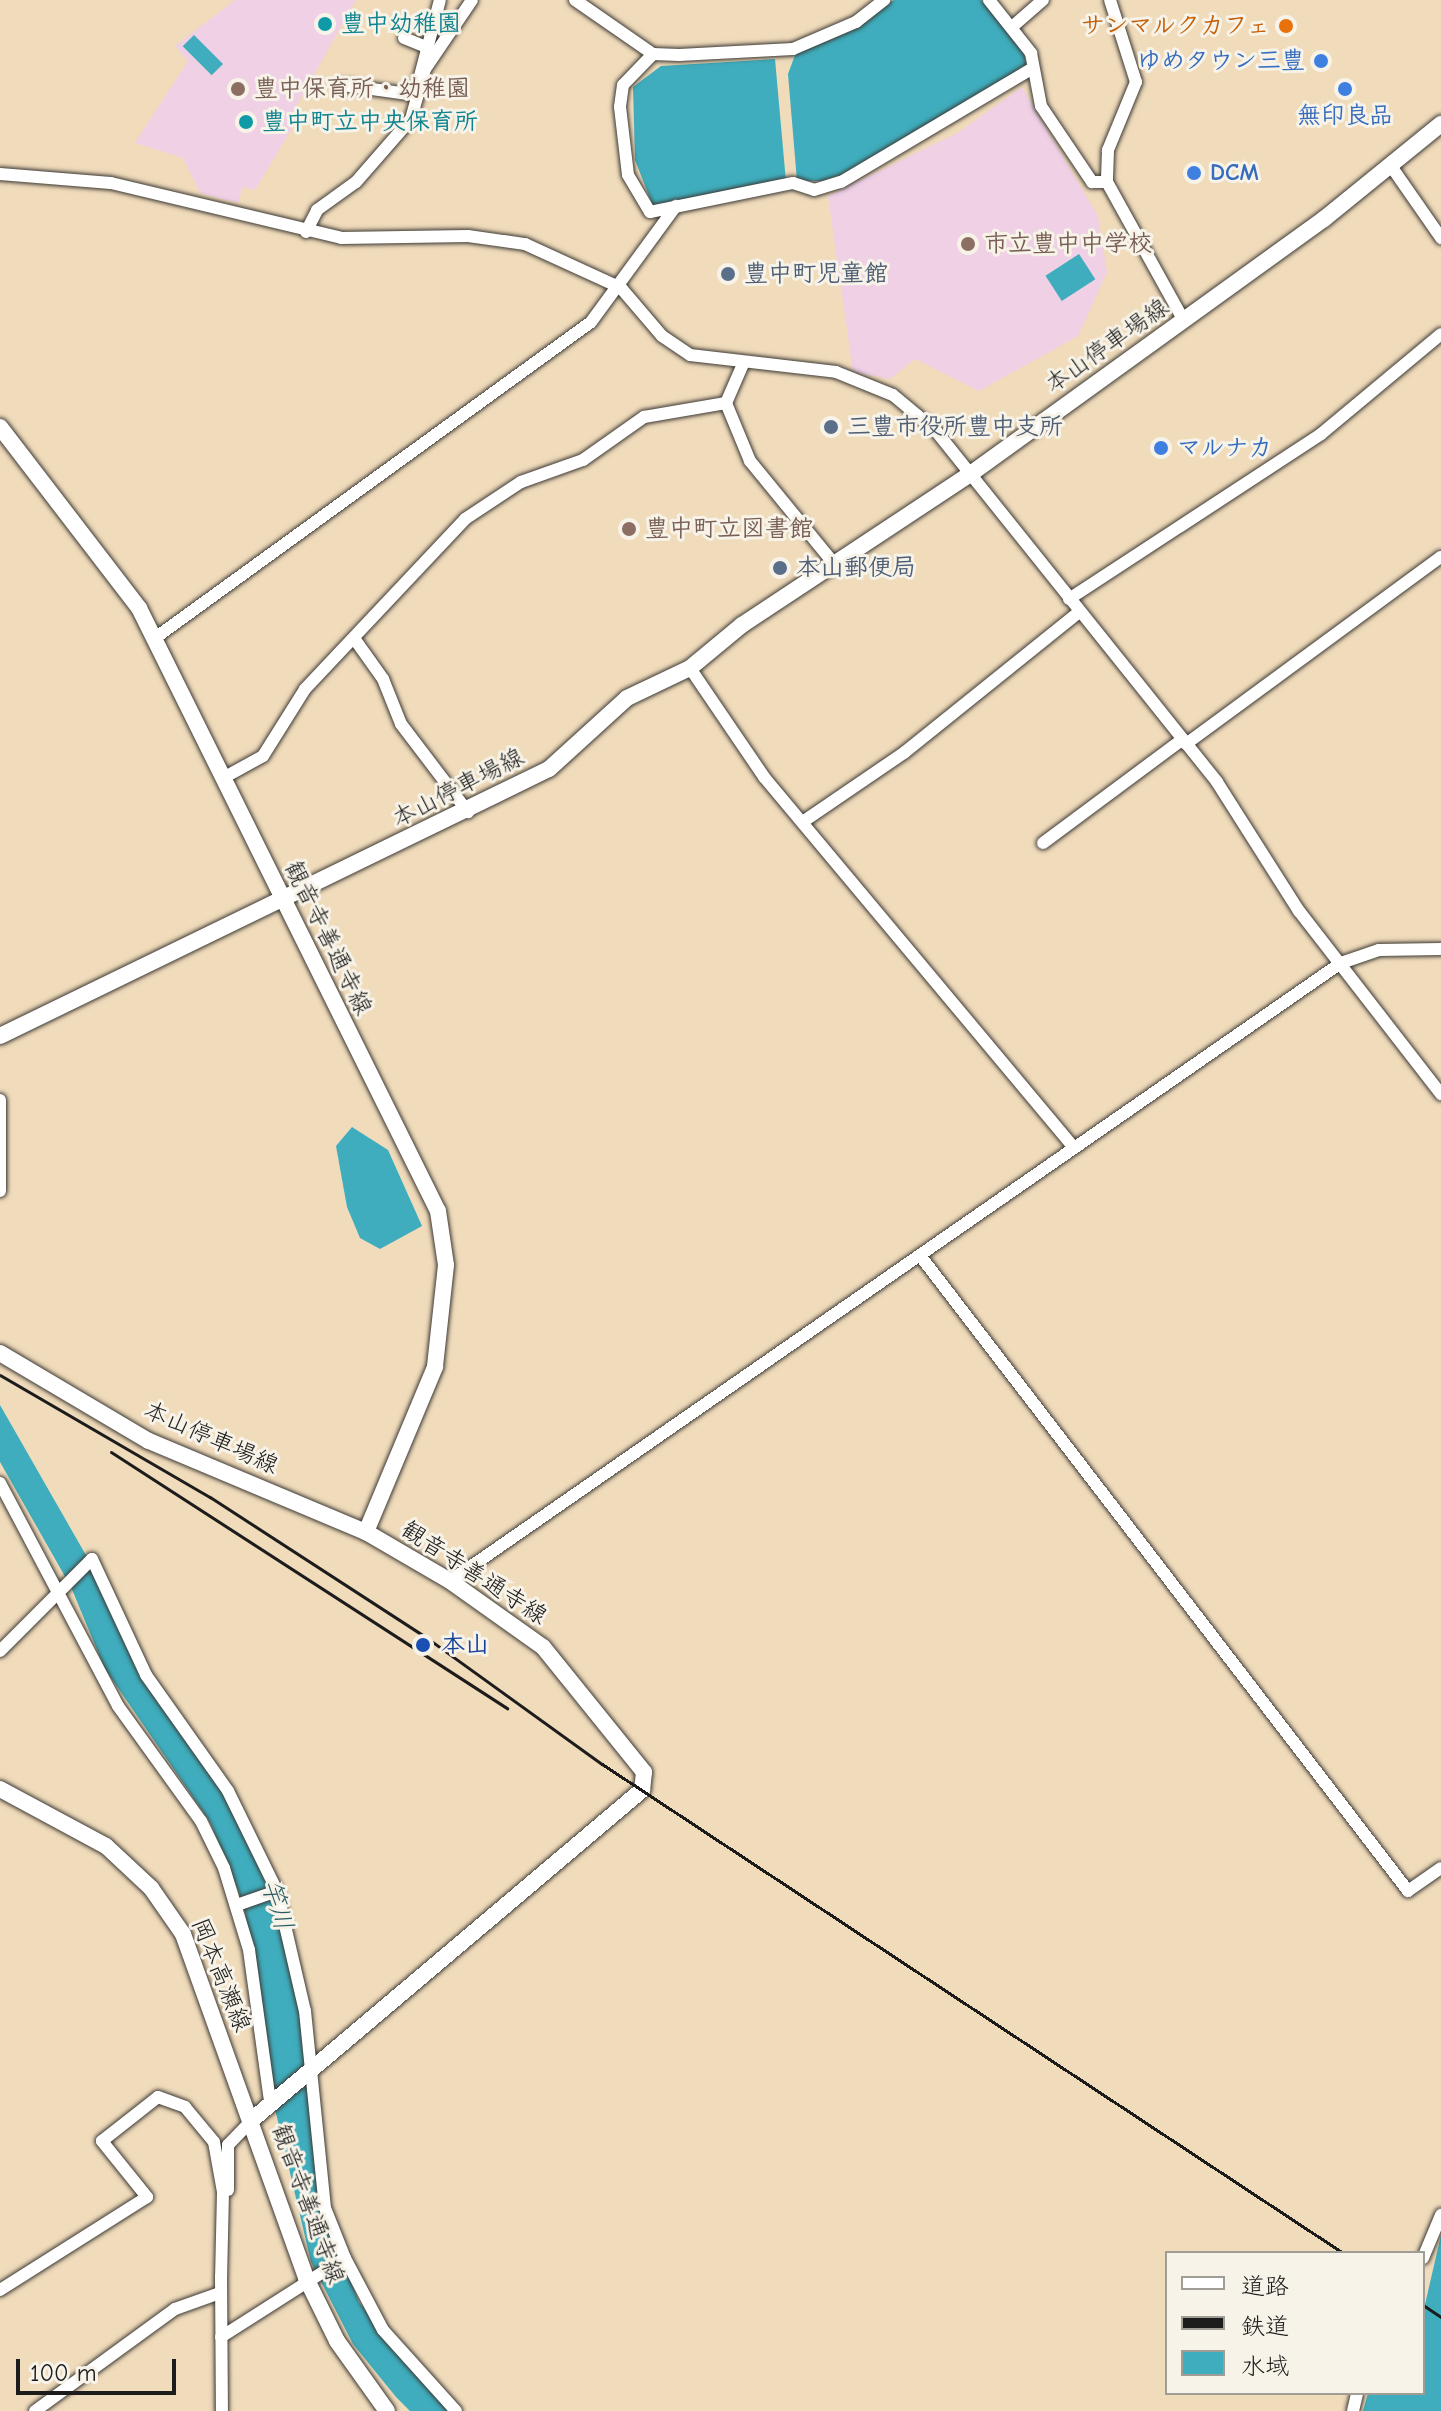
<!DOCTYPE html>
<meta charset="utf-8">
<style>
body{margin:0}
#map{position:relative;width:1441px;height:2411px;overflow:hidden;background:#f0dbbb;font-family:"Comic Neue","Klee One",sans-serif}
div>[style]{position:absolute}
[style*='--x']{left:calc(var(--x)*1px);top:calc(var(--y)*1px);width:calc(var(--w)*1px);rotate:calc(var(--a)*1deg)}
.built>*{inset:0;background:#efd0e5}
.water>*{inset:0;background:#3fadbd;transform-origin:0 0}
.roads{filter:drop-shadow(0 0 2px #3c3934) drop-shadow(0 0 2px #3c3934)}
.minor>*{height:12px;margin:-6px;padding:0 6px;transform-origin:6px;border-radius:6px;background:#fff}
.major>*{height:16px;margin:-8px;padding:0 8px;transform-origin:8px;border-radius:8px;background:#fff}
.rail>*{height:3px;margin:-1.5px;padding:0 1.5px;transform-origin:1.5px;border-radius:1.5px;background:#1c1c1c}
.dots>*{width:22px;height:22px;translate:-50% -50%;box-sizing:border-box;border:4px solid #f7f3e8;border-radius:50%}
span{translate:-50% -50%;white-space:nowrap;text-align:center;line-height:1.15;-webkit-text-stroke:6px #f7f3e8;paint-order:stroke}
.culture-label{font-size:24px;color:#0d838f;font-weight:700}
.left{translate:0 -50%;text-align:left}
.food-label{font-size:24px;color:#c56008;font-weight:700}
.right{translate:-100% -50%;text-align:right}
.shop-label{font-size:24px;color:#366cbe;font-weight:700}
.education-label{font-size:24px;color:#785e54;font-weight:700}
.service-label{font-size:24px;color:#4e5e75;font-weight:700}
.street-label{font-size:24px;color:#1c1c1c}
.transit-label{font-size:24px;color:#164399;font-weight:700}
.water-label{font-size:26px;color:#2c5d64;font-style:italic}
.legend{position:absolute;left:1165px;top:2251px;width:260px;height:144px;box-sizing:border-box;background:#f7f3e8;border:2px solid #9f9d96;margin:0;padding:10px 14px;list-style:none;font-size:24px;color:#1c1c1c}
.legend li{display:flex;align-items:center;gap:16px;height:40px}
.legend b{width:40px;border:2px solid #9f9d96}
.scale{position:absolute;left:16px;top:2359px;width:160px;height:36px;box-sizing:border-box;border:4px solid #1c1c1c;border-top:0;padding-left:10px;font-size:24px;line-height:28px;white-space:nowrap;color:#1c1c1c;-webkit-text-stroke:6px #f7f3e8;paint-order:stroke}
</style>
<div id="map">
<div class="built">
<div style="clip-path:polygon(235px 0,356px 0,290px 117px,291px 130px,255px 190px,243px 187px,238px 203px,200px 193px,183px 158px,135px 143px,188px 61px,175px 46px)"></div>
<div style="clip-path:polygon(1022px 87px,1098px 216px,1107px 272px,1078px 336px,979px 391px,915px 359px,890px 379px,853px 372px,828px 196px,959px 132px)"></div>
</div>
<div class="water">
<div style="clip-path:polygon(894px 0,981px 0,1022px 46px,1027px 67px,832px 181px,797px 181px,788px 74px,795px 55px)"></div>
<div style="left:194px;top:35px;width:41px;height:16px;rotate:45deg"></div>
<div style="clip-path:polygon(775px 59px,786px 182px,653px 206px,635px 160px,633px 87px,661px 66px)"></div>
<div style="left:1079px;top:254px;width:30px;height:40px;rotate:57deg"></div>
<div style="clip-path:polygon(352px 1127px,388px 1150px,422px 1226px,380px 1249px,360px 1238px,347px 1207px,336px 1146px)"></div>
<div style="clip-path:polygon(0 1405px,87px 1557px,144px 1679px,214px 1777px,275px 1897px,297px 1991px,321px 2206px,359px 2302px,448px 2411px,410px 2411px,396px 2397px,353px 2344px,311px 2262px,275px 2109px,244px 1905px,210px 1822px,105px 1669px,71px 1587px,0 1462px)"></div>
<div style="clip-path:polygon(1441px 2235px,1441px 2411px,1363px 2411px,1368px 2393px,1423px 2393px,1423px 2313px)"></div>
</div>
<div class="roads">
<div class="minor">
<div style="--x:575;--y:0;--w:95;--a:34.7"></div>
<div style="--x:653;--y:54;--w:26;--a:2"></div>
<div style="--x:679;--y:55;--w:114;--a:-3"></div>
<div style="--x:793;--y:49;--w:69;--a:-23.2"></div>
<div style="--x:856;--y:22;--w:36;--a:-38"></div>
<div style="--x:989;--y:0;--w:68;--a:51.6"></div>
<div style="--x:1031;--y:53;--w:54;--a:79.3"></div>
<div style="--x:1041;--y:106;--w:92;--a:56.1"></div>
<div style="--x:1092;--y:182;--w:15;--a:0"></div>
<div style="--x:1110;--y:0;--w:86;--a:72.4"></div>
<div style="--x:1136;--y:82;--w:74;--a:112.4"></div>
<div style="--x:1108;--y:150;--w:32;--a:92"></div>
<div style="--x:1107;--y:182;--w:159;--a:61"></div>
<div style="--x:1012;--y:27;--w:41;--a:-41.1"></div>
<div style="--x:404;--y:38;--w:22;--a:22"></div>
<div style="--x:653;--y:54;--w:43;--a:134.1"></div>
<div style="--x:623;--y:85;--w:22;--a:98"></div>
<div style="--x:620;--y:107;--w:68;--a:83.3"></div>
<div style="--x:628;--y:175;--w:43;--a:59.3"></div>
<div style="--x:650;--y:212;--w:146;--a:-11.5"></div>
<div style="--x:793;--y:183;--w:22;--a:18"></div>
<div style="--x:814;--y:190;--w:28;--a:-17"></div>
<div style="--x:841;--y:182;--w:221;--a:-30.7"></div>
<div style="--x:343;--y:85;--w:73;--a:7.9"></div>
<div style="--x:415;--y:95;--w:98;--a:-75.3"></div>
<div style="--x:1391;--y:166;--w:88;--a:55.2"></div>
<div style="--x:0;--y:174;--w:111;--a:4.6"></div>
<div style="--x:111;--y:183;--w:236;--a:13.4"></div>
<div style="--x:341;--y:238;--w:127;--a:-0.9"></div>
<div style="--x:468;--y:236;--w:58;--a:8"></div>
<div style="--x:525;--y:244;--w:106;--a:24.6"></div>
<div style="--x:621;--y:288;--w:63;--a:49.5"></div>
<div style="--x:662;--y:336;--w:34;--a:34"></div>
<div style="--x:690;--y:355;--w:147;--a:6.6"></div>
<div style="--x:836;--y:372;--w:61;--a:22"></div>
<div style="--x:893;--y:395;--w:56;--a:39.9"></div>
<div style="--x:936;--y:431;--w:450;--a:51.3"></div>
<div style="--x:1217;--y:782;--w:153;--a:57.6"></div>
<div style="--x:1299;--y:911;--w:232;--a:52.2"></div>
<div style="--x:306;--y:232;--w:25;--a:-63"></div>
<div style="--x:317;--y:210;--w:48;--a:-35.7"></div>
<div style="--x:356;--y:182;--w:84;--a:-48.9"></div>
<div style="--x:411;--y:119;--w:52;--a:-74.4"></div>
<div style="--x:425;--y:69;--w:83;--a:-55.7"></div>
<div style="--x:726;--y:403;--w:63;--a:67.5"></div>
<div style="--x:750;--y:461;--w:136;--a:50.7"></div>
<div style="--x:1069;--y:599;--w:301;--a:-33.2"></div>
<div style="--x:1321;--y:434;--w:156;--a:-39.8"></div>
<div style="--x:155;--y:638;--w:538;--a:-35.93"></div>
<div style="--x:591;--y:322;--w:144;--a:-53.8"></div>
<div style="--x:356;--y:641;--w:47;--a:54.6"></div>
<div style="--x:383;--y:679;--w:48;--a:68.2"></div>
<div style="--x:401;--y:724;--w:111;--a:52.7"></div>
<div style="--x:690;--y:668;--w:132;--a:55.8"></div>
<div style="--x:764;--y:777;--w:482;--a:50.1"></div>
<div style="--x:1186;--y:744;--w:316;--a:-36.3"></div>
<div style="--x:225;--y:777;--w:43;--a:-28.9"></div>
<div style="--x:263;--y:756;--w:79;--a:-57.9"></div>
<div style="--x:305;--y:689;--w:233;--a:-46.7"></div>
<div style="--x:465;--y:519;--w:67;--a:-33.5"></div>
<div style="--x:521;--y:482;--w:66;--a:-19.5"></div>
<div style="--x:583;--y:460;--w:75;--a:-35.2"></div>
<div style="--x:644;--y:417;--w:83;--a:-9.7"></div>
<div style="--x:726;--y:403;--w:43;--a:-66.4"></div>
<div style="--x:804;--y:821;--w:122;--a:-34.3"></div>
<div style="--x:905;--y:752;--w:223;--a:-38.8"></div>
<div style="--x:1043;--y:843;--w:174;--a:-36.6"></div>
<div style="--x:0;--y:1100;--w:91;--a:90"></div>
<div style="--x:922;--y:1258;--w:798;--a:52.48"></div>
<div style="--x:1408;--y:1891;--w:40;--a:-34.9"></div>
<div style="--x:0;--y:1483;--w:252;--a:62.1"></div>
<div style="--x:118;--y:1706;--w:142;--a:54.2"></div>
<div style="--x:201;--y:1821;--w:52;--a:63.9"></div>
<div style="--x:224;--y:1868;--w:86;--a:73"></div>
<div style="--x:249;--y:1950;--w:153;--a:82.1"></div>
<div style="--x:450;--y:1581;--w:1084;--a:-34.75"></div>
<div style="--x:1341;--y:963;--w:40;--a:-18.9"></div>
<div style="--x:1379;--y:950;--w:62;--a:-0.9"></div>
<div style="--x:0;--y:1651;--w:130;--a:-45"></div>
<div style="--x:92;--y:1559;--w:128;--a:65"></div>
<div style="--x:146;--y:1675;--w:142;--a:54.7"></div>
<div style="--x:228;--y:1791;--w:111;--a:63.9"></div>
<div style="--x:277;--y:1891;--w:123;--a:76.9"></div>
<div style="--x:305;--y:2011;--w:198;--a:84.2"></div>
<div style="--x:325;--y:2208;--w:54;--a:68.2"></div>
<div style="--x:345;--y:2258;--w:81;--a:62.2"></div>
<div style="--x:383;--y:2330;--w:109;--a:48"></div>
<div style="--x:237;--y:1905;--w:42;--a:-19.3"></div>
<div style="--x:228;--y:2190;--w:45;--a:-90"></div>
<div style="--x:228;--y:2145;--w:36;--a:-46"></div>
<div style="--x:1423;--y:2258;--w:47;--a:-67.3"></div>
<div style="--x:221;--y:2276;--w:135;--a:89.6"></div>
<div style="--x:0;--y:2290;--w:174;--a:-32.3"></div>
<div style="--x:147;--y:2197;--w:72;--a:-128.8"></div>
<div style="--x:102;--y:2141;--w:71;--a:-38.2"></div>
<div style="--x:158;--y:2097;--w:29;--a:20"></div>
<div style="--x:185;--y:2107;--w:45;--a:50.4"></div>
<div style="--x:214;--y:2142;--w:51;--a:79.8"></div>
<div style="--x:223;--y:2192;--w:88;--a:91.3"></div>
<div style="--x:221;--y:2337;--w:147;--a:-32.5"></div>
<div style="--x:35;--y:2411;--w:173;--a:-36.1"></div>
<div style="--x:175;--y:2309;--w:48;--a:-19.6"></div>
<div style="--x:1353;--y:2411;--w:18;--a:-77"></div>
</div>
<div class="major">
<div style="--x:0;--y:427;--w:228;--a:52.5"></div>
<div style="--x:139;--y:608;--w:673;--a:63.63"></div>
<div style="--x:438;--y:1211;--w:55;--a:81.6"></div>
<div style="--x:446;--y:1265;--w:103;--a:96.2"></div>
<div style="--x:435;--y:1367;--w:179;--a:112.7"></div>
<div style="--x:0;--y:1036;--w:610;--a:-25.94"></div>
<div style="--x:549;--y:769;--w:105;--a:-42.3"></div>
<div style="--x:627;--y:698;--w:70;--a:-25.5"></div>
<div style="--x:690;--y:668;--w:67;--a:-39.6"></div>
<div style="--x:742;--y:625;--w:272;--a:-33.5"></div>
<div style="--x:969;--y:475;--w:438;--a:-35.8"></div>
<div style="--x:1324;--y:219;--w:151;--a:-39.1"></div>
<div style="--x:0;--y:1353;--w:173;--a:30.6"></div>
<div style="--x:149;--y:1441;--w:235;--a:22.8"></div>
<div style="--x:366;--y:1532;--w:97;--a:30.3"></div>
<div style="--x:450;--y:1581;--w:114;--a:35.4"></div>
<div style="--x:543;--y:1647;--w:161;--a:51.1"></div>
<div style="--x:644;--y:1772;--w:18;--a:96"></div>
<div style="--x:642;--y:1790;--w:509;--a:139.78"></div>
<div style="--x:0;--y:1789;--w:120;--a:28.3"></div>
<div style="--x:106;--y:1846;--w:62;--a:43"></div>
<div style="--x:151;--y:1888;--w:56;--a:55.2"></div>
<div style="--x:183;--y:1934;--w:365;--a:70.3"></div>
<div style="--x:306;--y:2278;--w:70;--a:63.8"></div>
<div style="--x:337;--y:2341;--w:86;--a:54.5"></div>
</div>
</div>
<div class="rail">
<div style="--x:0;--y:1375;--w:243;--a:30.2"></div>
<div style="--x:210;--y:1497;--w:259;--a:33"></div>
<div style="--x:427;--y:1638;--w:216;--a:35.8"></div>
<div style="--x:602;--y:1764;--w:888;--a:33.42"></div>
<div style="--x:111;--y:1452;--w:472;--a:32.9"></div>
<div style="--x:1423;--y:2305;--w:22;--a:34"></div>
</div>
<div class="dots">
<div style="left:325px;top:24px;background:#0f9aa8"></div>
<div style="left:1286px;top:26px;background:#e8710a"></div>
<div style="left:1321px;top:61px;background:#3f7fe0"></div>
<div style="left:238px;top:89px;background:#8d6e63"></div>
<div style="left:1345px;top:89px;background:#3f7fe0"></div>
<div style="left:246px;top:122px;background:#0f9aa8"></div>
<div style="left:1194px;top:173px;background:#3f7fe0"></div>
<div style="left:968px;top:244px;background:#8d6e63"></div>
<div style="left:728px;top:274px;background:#5c6f8a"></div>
<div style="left:831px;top:427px;background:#5c6f8a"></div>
<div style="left:1161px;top:448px;background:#3f7fe0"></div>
<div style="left:629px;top:529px;background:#8d6e63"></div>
<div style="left:780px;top:568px;background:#5c6f8a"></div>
<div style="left:423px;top:1645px;background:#1a4fb4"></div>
</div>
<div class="culture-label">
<span class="left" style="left:341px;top:24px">豊中幼稚園</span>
<span class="left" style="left:262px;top:122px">豊中町立中央保育所</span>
</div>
<div class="food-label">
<span class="right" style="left:1270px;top:26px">サンマルクカフェ</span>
</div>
<div class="shop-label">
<span class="right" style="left:1305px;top:61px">ゆめタウン三豊</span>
<span style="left:1345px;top:116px">無印良品</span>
<span class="left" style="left:1210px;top:173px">DCM</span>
<span class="left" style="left:1177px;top:448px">マルナカ</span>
</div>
<div class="education-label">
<span class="left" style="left:254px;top:89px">豊中保育所・幼稚園</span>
<span class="left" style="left:984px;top:244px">市立豊中中学校</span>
<span class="left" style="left:645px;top:529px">豊中町立図書館</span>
</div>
<div class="service-label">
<span class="left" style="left:744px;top:274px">豊中町児童館</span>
<span class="left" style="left:847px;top:427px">三豊市役所豊中支所</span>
<span class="left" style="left:796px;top:568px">本山郵便局</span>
</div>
<div class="street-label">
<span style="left:1107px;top:346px;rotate:-35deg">本山停車場線</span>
<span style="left:458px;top:788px;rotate:-27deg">本山停車場線</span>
<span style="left:328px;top:938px;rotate:64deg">観音寺善通寺線</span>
<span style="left:211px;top:1438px;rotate:24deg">本山停車場線</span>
<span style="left:474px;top:1573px;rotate:33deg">観音寺善通寺線</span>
<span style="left:221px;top:1975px;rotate:68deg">岡本高瀬線</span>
<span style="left:308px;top:2204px;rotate:70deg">観音寺善通寺線</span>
</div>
<div class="transit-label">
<span class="left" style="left:441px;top:1645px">本山</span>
</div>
<div class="water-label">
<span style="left:276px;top:1905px;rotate:73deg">竿川</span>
</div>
<ul class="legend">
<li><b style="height:10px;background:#fff"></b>道路</li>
<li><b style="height:10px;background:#1c1c1c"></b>鉄道</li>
<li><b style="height:22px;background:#3fadbd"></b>水域</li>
</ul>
<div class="scale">100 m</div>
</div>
